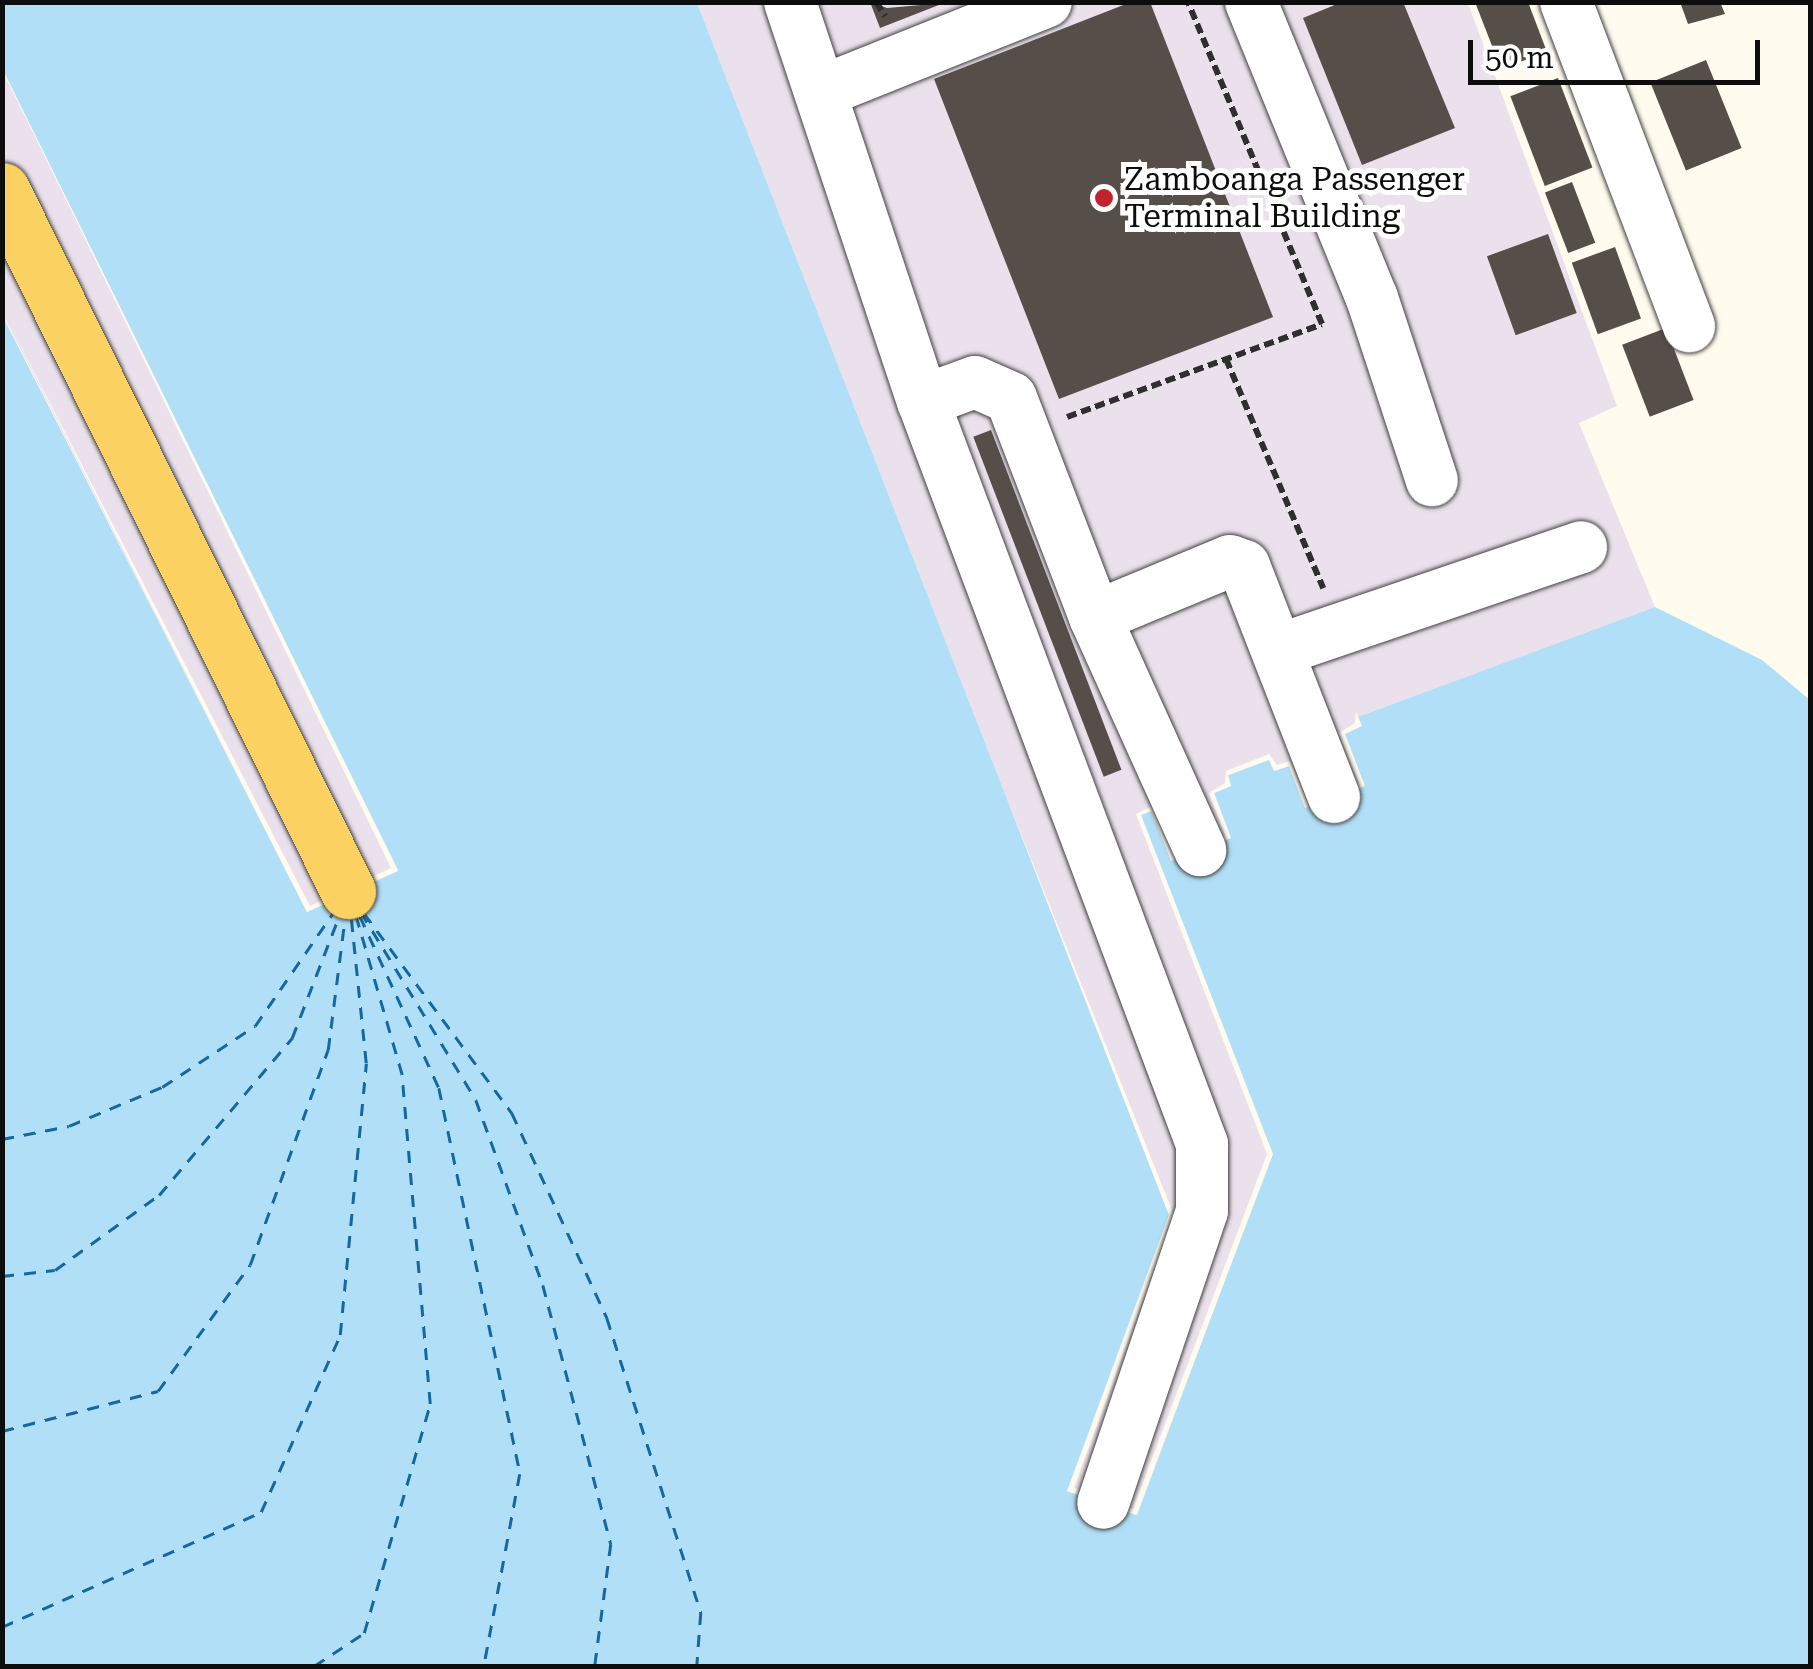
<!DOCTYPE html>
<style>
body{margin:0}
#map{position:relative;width:1813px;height:1669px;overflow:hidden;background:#fffbee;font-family:"Roboto Serif",serif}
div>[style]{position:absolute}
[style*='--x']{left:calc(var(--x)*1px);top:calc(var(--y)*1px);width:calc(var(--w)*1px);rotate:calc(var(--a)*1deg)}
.industrial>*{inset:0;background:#ebe1ec}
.water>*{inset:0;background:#b1dff7}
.pier>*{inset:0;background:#fffbee}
.ferry>*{height:2.5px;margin-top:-1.25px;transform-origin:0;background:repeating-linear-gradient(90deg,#1468a2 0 12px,transparent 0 22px)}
.building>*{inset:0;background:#564e49;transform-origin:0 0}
.path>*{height:6px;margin-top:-3px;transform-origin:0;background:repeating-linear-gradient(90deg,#2f2f2f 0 10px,transparent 0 15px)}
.roads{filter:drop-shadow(0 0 2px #404040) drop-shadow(0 0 2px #404040)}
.minor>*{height:52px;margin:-26px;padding:0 26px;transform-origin:26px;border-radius:26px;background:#fff}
.major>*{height:55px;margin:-27.5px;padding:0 27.5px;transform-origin:27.5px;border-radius:27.5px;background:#fbd161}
.dots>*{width:28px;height:28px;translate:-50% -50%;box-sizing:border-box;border:5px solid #fff;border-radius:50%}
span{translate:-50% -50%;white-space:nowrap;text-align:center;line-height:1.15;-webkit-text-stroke:10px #fff;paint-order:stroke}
.poi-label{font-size:32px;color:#0d0d0d}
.left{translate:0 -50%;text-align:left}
.frame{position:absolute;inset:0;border:5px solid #0d0d0d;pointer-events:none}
.scale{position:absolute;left:1468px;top:40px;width:292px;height:45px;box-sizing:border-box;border:5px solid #0d0d0d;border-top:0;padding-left:12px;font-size:30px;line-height:35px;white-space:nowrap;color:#0d0d0d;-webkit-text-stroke:8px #fff;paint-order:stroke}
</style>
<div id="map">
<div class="industrial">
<div style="clip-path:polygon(697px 3px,1468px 3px,1617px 406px,1579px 423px,1655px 607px,1359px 717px,1365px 786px,1171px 861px,1273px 1154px,1136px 1515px,1067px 1491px,1169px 1215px)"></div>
<div style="clip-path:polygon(2px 70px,398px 871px,307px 912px,3px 315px)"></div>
</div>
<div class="water">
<div style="clip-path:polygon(3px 3px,697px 3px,1169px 1215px,1068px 1491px,1137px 1515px,1272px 1154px,1140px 815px,1151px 811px,1171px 860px,1231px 838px,1214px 793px,1231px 786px,1227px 776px,1270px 759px,1275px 771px,1289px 766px,1306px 808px,1364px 786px,1344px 733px,1361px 726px,1358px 717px,1655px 607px,1762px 660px,1810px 700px,1810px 1666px,3px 1666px,2px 315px,307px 912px,398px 870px,3px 70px)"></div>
</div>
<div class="pier">
<div style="clip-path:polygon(3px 70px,398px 871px,307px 912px,2px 310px,310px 906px,391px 868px)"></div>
<div style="clip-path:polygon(1356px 712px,1362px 726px,1345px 734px,1365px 786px,1305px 808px,1289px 766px,1274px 771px,1269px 760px,1228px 775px,1231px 786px,1214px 793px,1231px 838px,1171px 861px,1152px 811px,1141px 815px,1273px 1154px,1136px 1515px,1067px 1491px,1169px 1215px,1007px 799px,1174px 1215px,1074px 1488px,1133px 1509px,1267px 1154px,1136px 814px,1152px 806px,1174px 854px,1225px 835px,1209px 793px,1225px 783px,1226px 771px,1269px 754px,1277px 765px,1290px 761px,1308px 802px,1359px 783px,1339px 733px,1355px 723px)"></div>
</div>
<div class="ferry">
<div style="--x:361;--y:912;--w:220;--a:58.5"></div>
<div style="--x:476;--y:1100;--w:197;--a:70.1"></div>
<div style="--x:543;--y:1285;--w:268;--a:75.3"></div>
<div style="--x:611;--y:1544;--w:123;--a:97.5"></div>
<div style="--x:364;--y:913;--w:249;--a:53.5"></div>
<div style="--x:512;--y:1113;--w:226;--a:65.1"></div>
<div style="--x:607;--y:1318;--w:310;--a:72.3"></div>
<div style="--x:701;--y:1613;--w:53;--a:94.3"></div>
<div style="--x:360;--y:916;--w:189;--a:65.3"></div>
<div style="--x:439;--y:1088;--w:394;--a:78.1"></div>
<div style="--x:520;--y:1474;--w:195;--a:100.6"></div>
<div style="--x:2;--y:1139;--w:68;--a:-11"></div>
<div style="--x:69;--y:1126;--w:101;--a:-22.8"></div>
<div style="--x:162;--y:1087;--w:111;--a:-33.3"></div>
<div style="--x:255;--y:1026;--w:137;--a:-55.4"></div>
<div style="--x:2;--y:1276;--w:53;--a:-6.5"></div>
<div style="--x:55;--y:1270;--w:128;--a:-35.8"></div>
<div style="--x:159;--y:1195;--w:206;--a:-49.7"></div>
<div style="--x:292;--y:1038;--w:131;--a:-68.9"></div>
<div style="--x:2;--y:1431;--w:161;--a:-14.4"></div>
<div style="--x:158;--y:1391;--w:156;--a:-53.9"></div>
<div style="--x:250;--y:1265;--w:229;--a:-70.1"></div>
<div style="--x:328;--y:1050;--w:133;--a:-82.7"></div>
<div style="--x:2;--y:1627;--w:283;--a:-23.9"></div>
<div style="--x:261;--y:1512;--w:194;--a:-65.9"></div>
<div style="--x:340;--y:1335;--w:273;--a:-84.5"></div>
<div style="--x:366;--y:1063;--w:146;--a:-95.9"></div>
<div style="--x:314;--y:1666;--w:60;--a:-33.4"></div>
<div style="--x:364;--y:1633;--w:238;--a:-73.9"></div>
<div style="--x:430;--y:1404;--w:330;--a:-94.9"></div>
<div style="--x:402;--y:1075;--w:165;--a:-106.2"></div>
</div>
<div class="building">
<div style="clip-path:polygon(870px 2px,887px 8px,944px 3px,880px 28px)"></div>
<div style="clip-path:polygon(1131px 2px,1150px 2px,1273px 317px,1059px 399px,934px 79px)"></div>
<div style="clip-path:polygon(1342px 2px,1403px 2px,1455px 128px,1362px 165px,1303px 18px)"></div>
<div style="clip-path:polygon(1475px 2px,1528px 2px,1547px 52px,1501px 69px)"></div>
<div style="clip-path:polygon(1680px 2px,1720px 2px,1725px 14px,1688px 24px)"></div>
<div style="left:1706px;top:60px;width:95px;height:60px;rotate:68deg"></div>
<div style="left:1558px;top:78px;width:96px;height:51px;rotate:69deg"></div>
<div style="left:1572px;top:182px;width:65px;height:29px;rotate:69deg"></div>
<div style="left:1548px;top:234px;width:84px;height:65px;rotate:70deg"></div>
<div style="left:1615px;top:247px;width:76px;height:46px;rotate:70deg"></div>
<div style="left:1666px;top:328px;width:77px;height:47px;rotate:69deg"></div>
<div style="left:991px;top:430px;width:364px;height:19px;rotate:69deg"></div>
</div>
<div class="path">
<div style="--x:876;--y:2;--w:17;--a:57"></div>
<div style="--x:1226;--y:359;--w:249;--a:67"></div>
<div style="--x:1067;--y:417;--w:271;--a:-20"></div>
<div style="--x:1322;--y:324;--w:349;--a:-112.6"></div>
</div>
<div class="roads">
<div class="minor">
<div style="--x:790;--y:2;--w:421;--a:71.6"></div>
<div style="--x:923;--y:401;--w:794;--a:69.42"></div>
<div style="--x:1202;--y:1144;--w:67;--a:90"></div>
<div style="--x:1202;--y:1211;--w:308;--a:108.7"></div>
<div style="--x:1251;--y:2;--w:320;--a:67.8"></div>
<div style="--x:1372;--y:298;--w:192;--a:71.8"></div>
<div style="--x:1566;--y:2;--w:347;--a:69.2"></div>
<div style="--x:823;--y:91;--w:240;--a:-21.8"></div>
<div style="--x:923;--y:401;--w:55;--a:-20.1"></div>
<div style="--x:975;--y:382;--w:39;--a:24"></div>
<div style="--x:1011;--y:398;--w:235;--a:69"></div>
<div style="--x:1095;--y:617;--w:256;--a:65.7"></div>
<div style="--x:1095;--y:617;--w:146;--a:-22.5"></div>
<div style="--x:1230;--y:561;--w:15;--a:20"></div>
<div style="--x:1244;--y:566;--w:248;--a:68.7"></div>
<div style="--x:1282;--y:649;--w:316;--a:-18.8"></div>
</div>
<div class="major">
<div style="--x:2;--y:190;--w:782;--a:63.73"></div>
</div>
</div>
<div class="dots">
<div style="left:1104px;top:198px;background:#c0222e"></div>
</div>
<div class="poi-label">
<span class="left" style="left:1124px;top:198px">Zamboanga Passenger<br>Terminal Building</span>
</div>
<div class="frame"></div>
<div class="scale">50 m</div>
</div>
